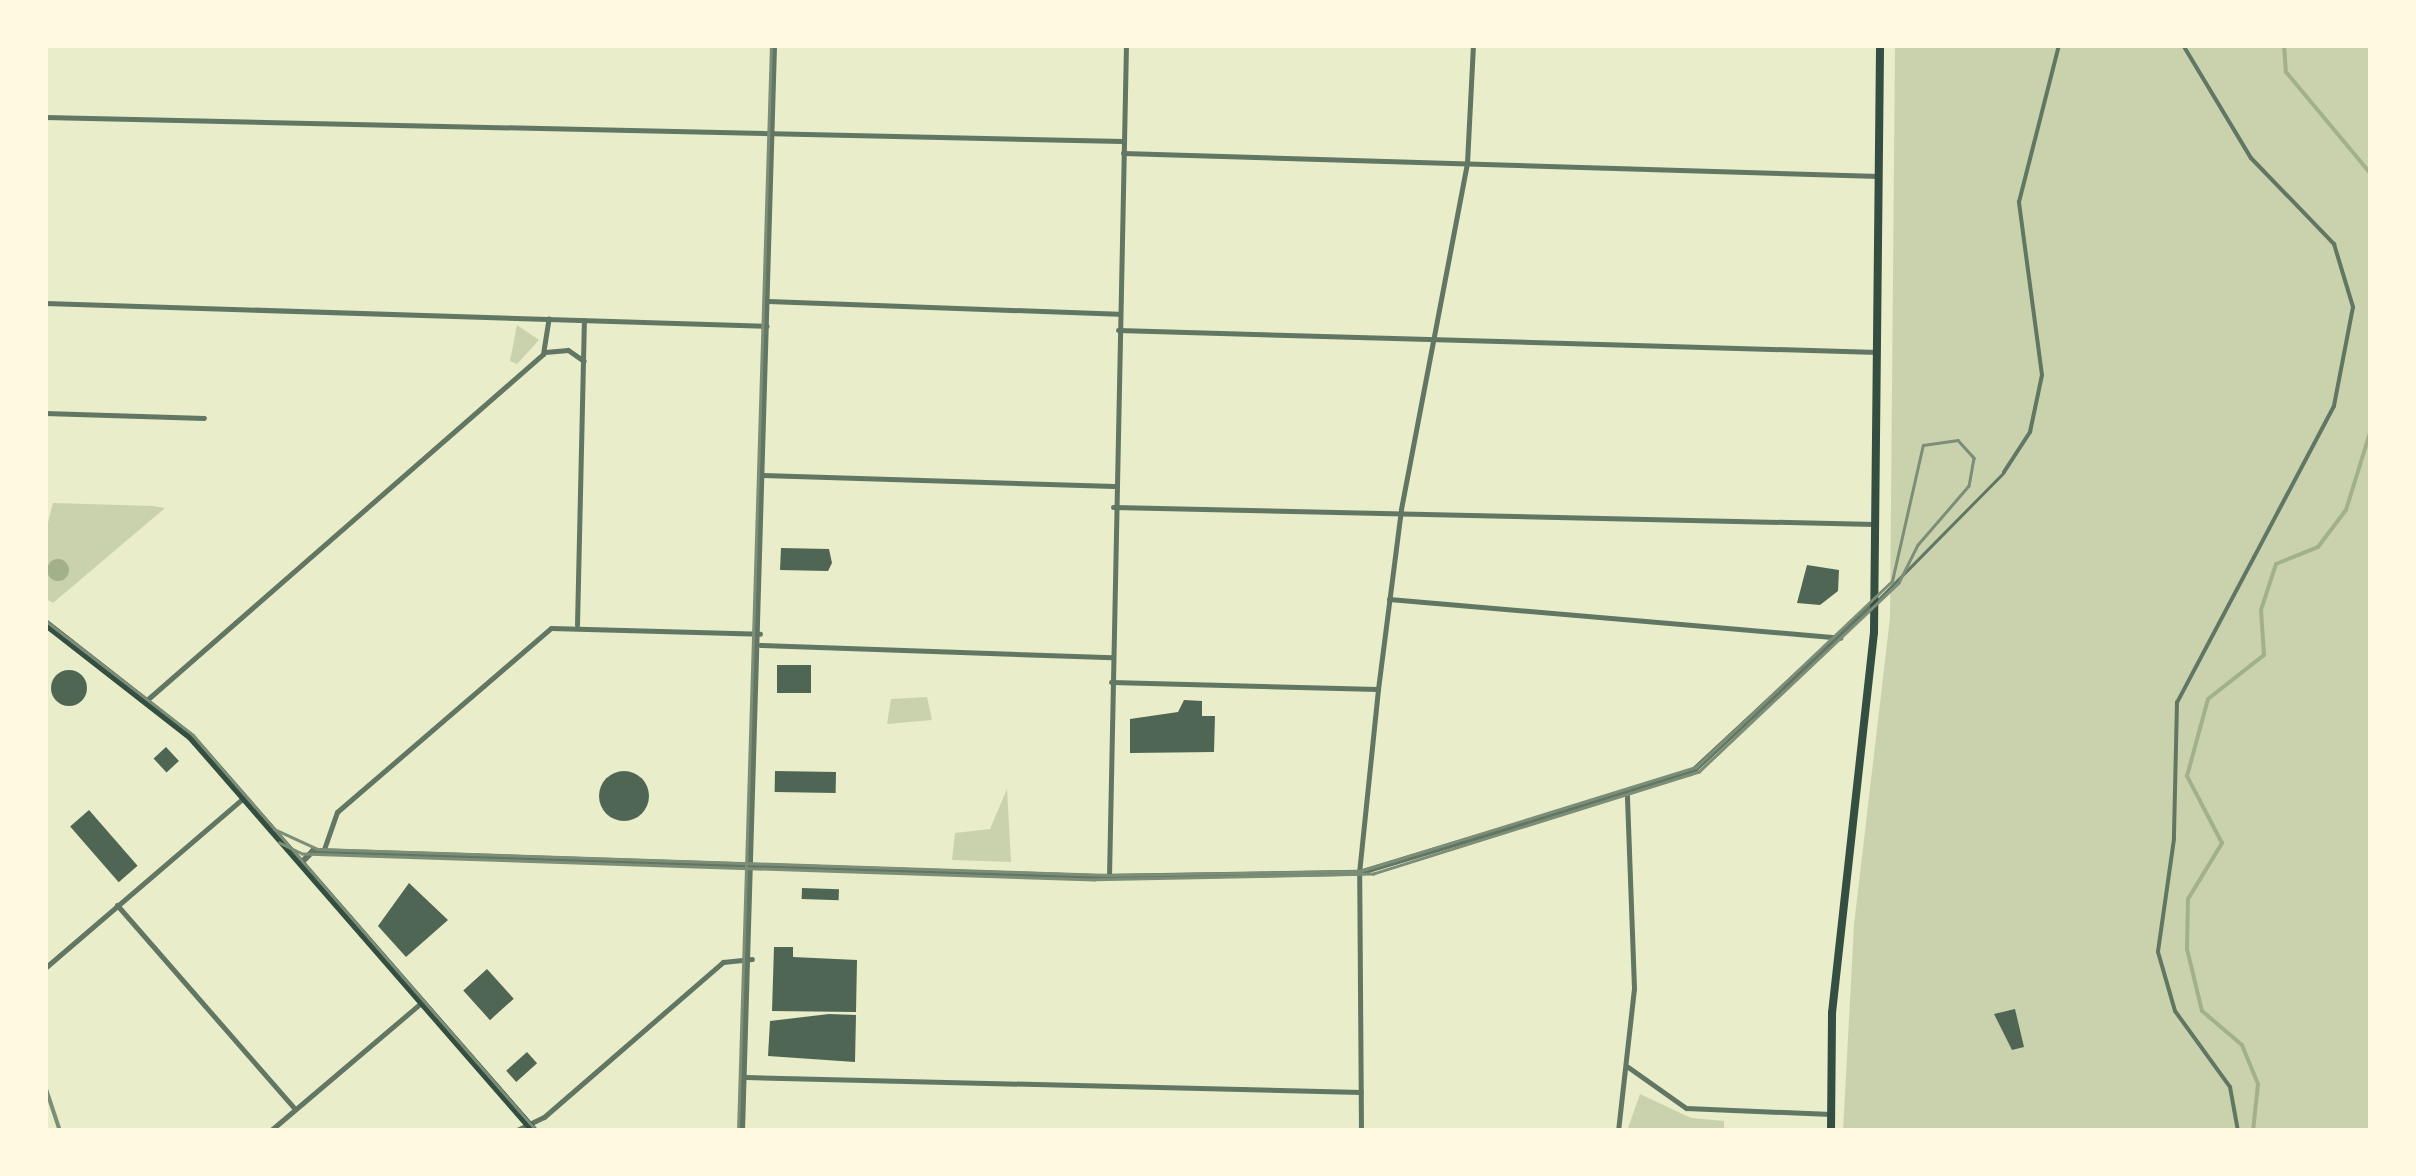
<!DOCTYPE html>
<style>
body{margin:0}
#map{position:relative;width:2416px;height:1176px;overflow:hidden;background:#e9edc9;font-family:Helvetica,sans-serif}
div>[style]{position:absolute}
[style*='--x']{left:calc(var(--x)*1px);top:calc(var(--y)*1px);width:calc(var(--w)*1px);rotate:calc(var(--a)*1deg)}
.green>*{inset:0;background:#cad2ad}
.water>*{inset:0;background:#a3b18a}
.round{border-radius:50%}
.stream>*{height:4px;margin:-2px;padding:0 2px;transform-origin:2px;border-radius:2px;background:#a3b18a}
.building>*{inset:0;background:#4f6655;transform-origin:0 0}
.service>*{height:2.5px;margin:-1.25px;padding:0 1.25px;transform-origin:1.25px;border-radius:1.25px;background:#617663}
.pedestrian>*{height:4px;margin:-2px;padding:0 2px;transform-origin:2px;border-radius:2px;background:#617663}
.minor>*{height:5px;margin:-2.5px;padding:0 2.5px;transform-origin:2.5px;border-radius:2.5px;background:#617663}
.tertiary>*{height:6px;margin:-3px;padding:0 3px;transform-origin:3px;border-radius:3px;background:#617663}
.secondary>*{height:8px;margin:-4px;padding:0 4px;transform-origin:4px;border-radius:4px;background:#344e41}
.tram>*{height:2.5px;margin:-1.25px;padding:0 1.25px;transform-origin:1.25px;border-radius:1.25px;background:#7c8e77}
.rail>*{height:4px;margin:-2px;padding:0 2px;transform-origin:2px;border-radius:2px;background:#7c8e77}
span{translate:-50% -50%;white-space:nowrap;text-align:center;line-height:1.15;-webkit-text-stroke:10px #fefae0;paint-order:stroke}
.frame{position:absolute;inset:0;border:48px solid #fefae0;pointer-events:none}
</style>
<div id="map">
<div class="green">
<div style="clip-path:polygon(1895px 45px,2371px 45px,2371px 1131px,1843px 1131px,1854px 925px,1890px 618px)"></div>
<div style="clip-path:polygon(517px 325px,539px 340px,517px 364px,510px 361px)"></div>
<div style="clip-path:polygon(53px 503px,153px 506px,165px 508px,53px 603px,45px 598px,45px 534px)"></div>
<div style="clip-path:polygon(927px 697px,932px 720px,887px 724px,891px 699px)"></div>
<div style="clip-path:polygon(1007px 789px,1011px 862px,952px 860px,955px 833px,990px 829px)"></div>
<div style="clip-path:polygon(1640px 1094px,1691px 1118px,1724px 1121px,1724px 1131px,1627px 1131px)"></div>
</div>
<div class="water">
<div class="round" style="left:47px;top:559px;width:22px;height:22px"></div>
</div>
<div class="stream">
<div style="--x:2284;--y:45;--w:27;--a:86"></div>
<div style="--x:2286;--y:72;--w:133;--a:50.2"></div>
<div style="--x:2253;--y:1131;--w:47;--a:-83.9"></div>
<div style="--x:2258;--y:1084;--w:42;--a:-112.3"></div>
<div style="--x:2242;--y:1045;--w:52;--a:-139.6"></div>
<div style="--x:2202;--y:1011;--w:64;--a:-103.6"></div>
<div style="--x:2187;--y:949;--w:50;--a:-88.9"></div>
<div style="--x:2188;--y:899;--w:66;--a:-58.7"></div>
<div style="--x:2222;--y:843;--w:76;--a:-117.6"></div>
<div style="--x:2187;--y:776;--w:80;--a:-74.7"></div>
<div style="--x:2208;--y:699;--w:71;--a:-38.2"></div>
<div style="--x:2264;--y:655;--w:45;--a:-93.8"></div>
<div style="--x:2261;--y:610;--w:48;--a:-71.9"></div>
<div style="--x:2276;--y:564;--w:45;--a:-22"></div>
<div style="--x:2318;--y:547;--w:46;--a:-52.9"></div>
<div style="--x:2346;--y:510;--w:85;--a:-72.8"></div>
</div>
<div class="building">
<div style="clip-path:polygon(781px 548px,829px 549px,832px 563px,828px 571px,780px 570px)"></div>
<div style="clip-path:polygon(1807px 565px,1839px 570px,1838px 591px,1820px 605px,1797px 603px)"></div>
<div style="left:777px;top:665px;width:34px;height:28px"></div>
<div class="round" style="left:51px;top:670px;width:36px;height:36px"></div>
<div style="clip-path:polygon(1184px 700px,1202px 701px,1202px 716px,1215px 716px,1214px 752px,1130px 753px,1130px 719px,1178px 712px)"></div>
<div style="left:166px;top:747px;width:19px;height:17px;rotate:47deg"></div>
<div class="round" style="left:599px;top:771px;width:50px;height:50px"></div>
<div style="left:775px;top:771px;width:61px;height:21px;rotate:1deg"></div>
<div style="left:89px;top:810px;width:74px;height:25px;rotate:49deg"></div>
<div style="clip-path:polygon(409px 883px,448px 920px,406px 957px,378px 926px)"></div>
<div style="left:802px;top:888px;width:37px;height:11px;rotate:2deg"></div>
<div style="clip-path:polygon(774px 947px,793px 947px,793px 957px,857px 960px,856px 1012px,772px 1011px)"></div>
<div style="left:487px;top:969px;width:40px;height:32px;rotate:48deg"></div>
<div style="clip-path:polygon(2015px 1009px,2024px 1047px,2012px 1050px,1994px 1014px)"></div>
<div style="clip-path:polygon(829px 1014px,856px 1015px,855px 1062px,768px 1056px,770px 1021px)"></div>
<div style="left:527px;top:1052px;width:15px;height:28px;rotate:48deg"></div>
</div>
<div class="service">
<div style="--x:1876;--y:602;--w:181;--a:-45.4"></div>
</div>
<div class="pedestrian">
<div style="--x:2183;--y:45;--w:132;--a:59"></div>
<div style="--x:2251;--y:158;--w:120;--a:46"></div>
<div style="--x:2334;--y:244;--w:66;--a:73.2"></div>
<div style="--x:2353;--y:307;--w:101;--a:100.9"></div>
<div style="--x:2334;--y:406;--w:335;--a:117.9"></div>
<div style="--x:2177;--y:702;--w:137;--a:91.3"></div>
<div style="--x:2174;--y:839;--w:114;--a:98.1"></div>
<div style="--x:2158;--y:952;--w:61;--a:73.9"></div>
<div style="--x:2175;--y:1011;--w:94;--a:54.1"></div>
<div style="--x:2230;--y:1087;--w:45;--a:79.7"></div>
<div style="--x:2004;--y:472;--w:48;--a:-57"></div>
<div style="--x:2030;--y:432;--w:58;--a:-78.1"></div>
<div style="--x:2042;--y:375;--w:175;--a:-97.6"></div>
<div style="--x:2019;--y:202;--w:162;--a:-75.7"></div>
</div>
<div class="minor">
<div style="--x:45;--y:117;--w:1078;--a:1.28"></div>
<div style="--x:1123;--y:153;--w:756;--a:1.74"></div>
<div style="--x:768;--y:301;--w:350;--a:2.1"></div>
<div style="--x:45;--y:303;--w:722;--a:1.82"></div>
<div style="--x:1118;--y:330;--w:760;--a:1.66"></div>
<div style="--x:545;--y:352;--w:23;--a:-5"></div>
<div style="--x:568;--y:350;--w:19;--a:35"></div>
<div style="--x:45;--y:413;--w:159;--a:1.8"></div>
<div style="--x:763;--y:475;--w:351;--a:1.8"></div>
<div style="--x:1113;--y:507;--w:762;--a:1.28"></div>
<div style="--x:1389;--y:599;--w:453;--a:4.9"></div>
<div style="--x:577;--y:625;--w:305;--a:-88.7"></div>
<div style="--x:760;--y:645;--w:352;--a:2"></div>
<div style="--x:1111;--y:682;--w:267;--a:1.5"></div>
<div style="--x:148;--y:699;--w:524;--a:-41.13"></div>
<div style="--x:543;--y:354;--w:36;--a:-81"></div>
<div style="--x:323;--y:852;--w:42;--a:-70.7"></div>
<div style="--x:337;--y:812;--w:282;--a:-40.7"></div>
<div style="--x:551;--y:628;--w:209;--a:1.6"></div>
<div style="--x:1109;--y:877;--w:832;--a:-88.83"></div>
<div style="--x:117;--y:905;--w:271;--a:48.9"></div>
<div style="--x:45;--y:968;--w:261;--a:-40.6"></div>
<div style="--x:1628;--y:1067;--w:71;--a:35.3"></div>
<div style="--x:1686;--y:1108;--w:145;--a:2.4"></div>
<div style="--x:746;--y:1077;--w:615;--a:1.4"></div>
<div style="--x:270;--y:1131;--w:198;--a:-40.3"></div>
<div style="--x:515;--y:1131;--w:32;--a:-26"></div>
<div style="--x:544;--y:1117;--w:237;--a:-40.9"></div>
<div style="--x:723;--y:962;--w:29;--a:-6"></div>
<div style="--x:1361;--y:1131;--w:258;--a:-90.4"></div>
<div style="--x:1359;--y:873;--w:185;--a:-84.1"></div>
<div style="--x:1378;--y:689;--w:181;--a:-82.7"></div>
<div style="--x:1401;--y:509;--w:352;--a:-79.2"></div>
<div style="--x:1467;--y:163;--w:118;--a:-87.1"></div>
<div style="--x:1618;--y:1131;--w:144;--a:-83.6"></div>
<div style="--x:1634;--y:988;--w:193;--a:-92.1"></div>
</div>
<div class="tertiary">
<div style="--x:301;--y:863;--w:17;--a:-45"></div>
<div style="--x:313;--y:851;--w:783;--a:1.9"></div>
<div style="--x:1096;--y:877;--w:263;--a:-0.9"></div>
<div style="--x:1359;--y:873;--w:347;--a:-16.8"></div>
<div style="--x:1691;--y:773;--w:248;--a:-42.9"></div>
<div style="--x:742;--y:1131;--w:1086;--a:-88.31"></div>
</div>
<div class="secondary">
<div style="--x:45;--y:623;--w:185;--a:38"></div>
<div style="--x:191;--y:737;--w:522;--a:48.96"></div>
<div style="--x:1831;--y:1131;--w:118;--a:-89.5"></div>
<div style="--x:1832;--y:1013;--w:383;--a:-83.7"></div>
<div style="--x:1874;--y:632;--w:587;--a:-89.41"></div>
</div>
<div class="tram">
<div style="--x:45;--y:620;--w:187;--a:37.8"></div>
<div style="--x:193;--y:735;--w:525;--a:49.02"></div>
<div style="--x:274;--y:829;--w:48;--a:24.4"></div>
<div style="--x:318;--y:849;--w:791;--a:1.88"></div>
<div style="--x:1109;--y:875;--w:251;--a:-0.9"></div>
<div style="--x:1360;--y:871;--w:352;--a:-17.2"></div>
<div style="--x:1696;--y:767;--w:270;--a:-43.5"></div>
<div style="--x:1892;--y:581;--w:139;--a:-77.2"></div>
<div style="--x:1923;--y:445;--w:35;--a:-8"></div>
<div style="--x:1958;--y:440;--w:24;--a:48"></div>
<div style="--x:1974;--y:458;--w:28;--a:100"></div>
<div style="--x:1969;--y:486;--w:78;--a:130.8"></div>
<div style="--x:1918;--y:545;--w:42;--a:116.6"></div>
<div style="--x:1899;--y:583;--w:275;--a:136.6"></div>
<div style="--x:1699;--y:772;--w:341;--a:162.6"></div>
<div style="--x:1374;--y:874;--w:279;--a:178.8"></div>
<div style="--x:1095;--y:880;--w:793;--a:-178.12"></div>
<div style="--x:302;--y:854;--w:25;--a:-154"></div>
<div style="--x:738;--y:1131;--w:1087;--a:-88.26"></div>
</div>
<div class="rail">
<div style="--x:45;--y:1086;--w:47;--a:71.6"></div>
</div>
<div class="frame"></div>
</div>
